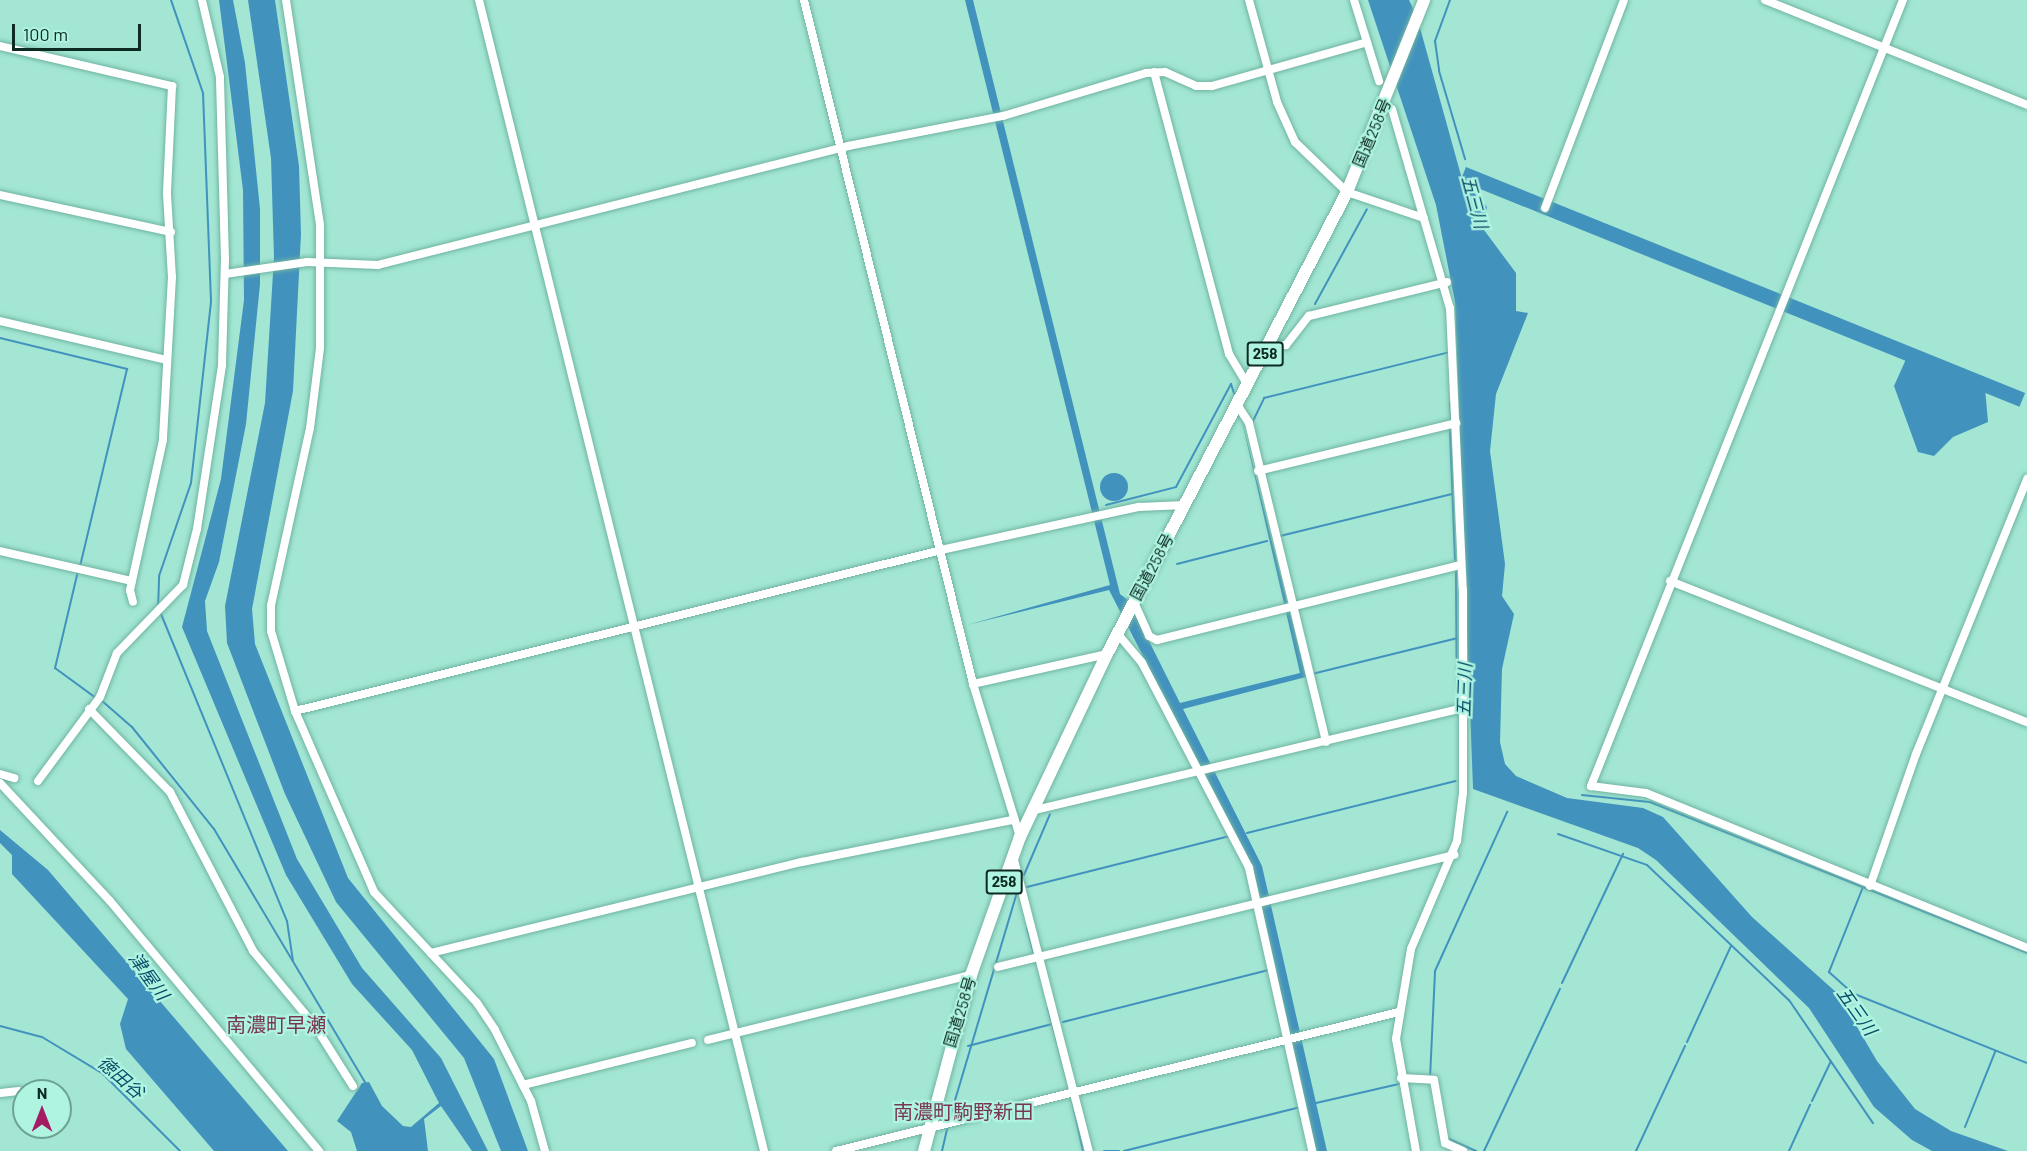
<!DOCTYPE html>
<meta charset="utf-8">
<style>
body{margin:0}
#map{position:relative;width:2027px;height:1151px;overflow:hidden;background:#a2e6d3;font-family:Barlow,"Noto Sans JP",sans-serif}
div>[style]{position:absolute}
[style*='--x']{left:calc(var(--x)*1px);top:calc(var(--y)*1px);width:calc(var(--w)*1px);rotate:calc(var(--a)*1deg)}
.water>*{inset:0;background:#4292be;transform-origin:0 0}
.round{border-radius:50%}
.stream>*{height:2px;margin:-1px;padding:0 1px;transform-origin:1px;border-radius:1px;background:#4292be}
.roads{filter:drop-shadow(0 0 2px #6fb3a1) drop-shadow(0 0 2px #6fb3a1)}
.minor>*{height:8px;margin:-4px;padding:0 4px;transform-origin:4px;border-radius:4px;background:#fff}
.highway>*{height:12px;margin:-6px;padding:0 6px;transform-origin:6px;border-radius:6px;background:#fff}
span{translate:-50% -50%;white-space:nowrap;text-align:center;line-height:1.15;-webkit-text-stroke:4.5px #aff4e0;paint-order:stroke}
.shield-label span{padding:2px 4px;background:#aff4e0;border:2px solid;border-radius:4px;-webkit-text-stroke-width:0}
.shield-label{font-size:15px;color:#0d2a23;font-weight:700}
.street-label{font-size:16px;color:#0d2a23}
.water-label{font-size:18px;color:#0c4d6b;font-style:italic}
.quarter-label{font-size:20px;color:#793653}
.north{position:absolute;left:12px;top:1079px;width:60px;height:60px;box-sizing:border-box;background:#aff4e0;border:2px solid #6ea394;border-radius:50%;rotate:0deg;font-size:16px;font-weight:700;line-height:24px;text-align:center;color:#0d2a23}
.north::after{content:'';display:block;margin:auto;width:21px;height:27px;background:#a61c63;clip-path:polygon(50% 0,100% 100%,50% 72%,0 100%)}
.scale{position:absolute;left:12px;top:24px;width:129px;height:27px;box-sizing:border-box;border:3px solid #0d2a23;border-top:0;padding-left:8px;font-size:18px;line-height:21px;white-space:nowrap;color:#0d2a23;-webkit-text-stroke:4px #aff4e0;paint-order:stroke}
</style>
<div id="map">
<div class="water">
<div style="clip-path:polygon(219px 0,233px 0,245px 63px,260px 209px,260px 284px,246px 424px,219px 562px,205px 601px,207px 631px,297px 859px,362px 968px,441px 1058px,488px 1151px,472px 1151px,441px 1106px,424px 1119px,428px 1151px,357px 1151px,351px 1132px,337px 1121px,362px 1083px,369px 1082px,382px 1106px,403px 1126px,411px 1127px,439px 1103px,412px 1050px,352px 984px,286px 875px,182px 627px,221px 479px,244px 300px,243px 190px)"></div>
<div style="clip-path:polygon(248px 0,275px 0,299px 166px,301px 234px,293px 391px,252px 609px,255px 644px,348px 878px,494px 1059px,528px 1151px,501px 1151px,464px 1058px,336px 902px,285px 794px,227px 643px,225px 606px,265px 403px,274px 257px,271px 158px)"></div>
<div style="clip-path:polygon(965px 0,973px 0,1120px 594px,1129px 601px,1180px 703px,1300px 673px,1241px 417px,1306px 677px,1183px 709px,1262px 866px,1327px 1151px,1315px 1151px,1246px 856px,1109px 590px,967px 625px,1110px 585px)"></div>
<div style="clip-path:polygon(1368px 0,1409px 0,1417px 17px,1462px 179px,1487px 207px,1484px 230px,1516px 273px,1516px 311px,1528px 313px,1496px 394px,1490px 451px,1505px 564px,1502px 596px,1514px 614px,1502px 669px,1500px 742px,1505px 764px,1516px 776px,1567px 798px,1643px 808px,1663px 817px,1752px 917px,1837px 993px,1877px 1061px,1915px 1109px,1951px 1131px,2008px 1151px,1932px 1151px,1912px 1140px,1874px 1107px,1809px 1008px,1656px 860px,1638px 848px,1473px 789px,1455px 302px,1436px 205px)"></div>
<div style="left:1466px;top:167px;width:603px;height:15px;rotate:22deg"></div>
<div style="clip-path:polygon(1907px 357px,1985px 388px,1988px 422px,1953px 437px,1934px 456px,1918px 452px,1894px 386px)"></div>
<div class="round" style="left:1100px;top:473px;width:28px;height:28px"></div>
<div style="clip-path:polygon(0 830px,48px 870px,288px 1151px,214px 1151px,126px 1049px,120px 1024px,128px 999px,12px 874px,12px 855px,0 843px)"></div>
</div>
<div class="stream">
<div style="--x:1450;--y:0;--w:44;--a:110.1"></div>
<div style="--x:1435;--y:41;--w:30;--a:82"></div>
<div style="--x:1439;--y:71;--w:92;--a:73.5"></div>
<div style="--x:1315;--y:304;--w:108;--a:-61.3"></div>
<div style="--x:0;--y:338;--w:131;--a:13.7"></div>
<div style="--x:127;--y:369;--w:203;--a:103.4"></div>
<div style="--x:1231;--y:384;--w:13;--a:72"></div>
<div style="--x:1450;--y:403;--w:16;--a:86"></div>
<div style="--x:1252;--y:423;--w:28;--a:-64"></div>
<div style="--x:1264;--y:398;--w:192;--a:-13.9"></div>
<div style="--x:1450;--y:430;--w:130;--a:87.8"></div>
<div style="--x:1106;--y:505;--w:72;--a:-14.4"></div>
<div style="--x:1176;--y:487;--w:117;--a:-61.9"></div>
<div style="--x:1280;--y:536;--w:177;--a:-13.7"></div>
<div style="--x:1177;--y:564;--w:93;--a:-14.3"></div>
<div style="--x:78;--y:571;--w:100;--a:103.3"></div>
<div style="--x:55;--y:668;--w:51;--a:36.2"></div>
<div style="--x:1456;--y:572;--w:132;--a:89.6"></div>
<div style="--x:158;--y:609;--w:33;--a:-88"></div>
<div style="--x:159;--y:576;--w:98;--a:-71"></div>
<div style="--x:191;--y:483;--w:183;--a:-83.7"></div>
<div style="--x:211;--y:301;--w:208;--a:-92.2"></div>
<div style="--x:203;--y:93;--w:98;--a:-109"></div>
<div style="--x:161;--y:614;--w:332;--a:67.7"></div>
<div style="--x:287;--y:921;--w:40;--a:81.5"></div>
<div style="--x:1312;--y:674;--w:149;--a:-13.9"></div>
<div style="--x:101;--y:700;--w:41;--a:41.1"></div>
<div style="--x:132;--y:727;--w:131;--a:51.2"></div>
<div style="--x:214;--y:829;--w:297;--a:59.2"></div>
<div style="--x:1582;--y:795;--w:68;--a:5.9"></div>
<div style="--x:1650;--y:802;--w:406;--a:21.8"></div>
<div style="--x:1247;--y:833;--w:215;--a:-14"></div>
<div style="--x:1558;--y:834;--w:94;--a:19.2"></div>
<div style="--x:1647;--y:865;--w:196;--a:43.6"></div>
<div style="--x:1789;--y:1000;--w:149;--a:55.7"></div>
<div style="--x:1024;--y:875;--w:66;--a:-66.9"></div>
<div style="--x:1027;--y:887;--w:209;--a:-14.1"></div>
<div style="--x:1863;--y:887;--w:92;--a:111.8"></div>
<div style="--x:1829;--y:972;--w:31;--a:42"></div>
<div style="--x:1852;--y:993;--w:188;--a:21.8"></div>
<div style="--x:1027;--y:928;--w:27;--a:75"></div>
<div style="--x:1562;--y:983;--w:143;--a:-64.7"></div>
<div style="--x:1048;--y:1008;--w:86;--a:75.2"></div>
<div style="--x:1063;--y:1022;--w:211;--a:-14.2"></div>
<div style="--x:0;--y:1026;--w:43;--a:14.7"></div>
<div style="--x:42;--y:1037;--w:70;--a:31"></div>
<div style="--x:102;--y:1073;--w:110;--a:45"></div>
<div style="--x:1687;--y:1042;--w:106;--a:-65.4"></div>
<div style="--x:968;--y:1046;--w:87;--a:-14.7"></div>
<div style="--x:1430;--y:1078;--w:107;--a:-87.3"></div>
<div style="--x:1435;--y:971;--w:175;--a:-65.6"></div>
<div style="--x:1071;--y:1095;--w:57;--a:77.9"></div>
<div style="--x:1812;--y:1101;--w:44;--a:-64.6"></div>
<div style="--x:1316;--y:1103;--w:85;--a:-12.9"></div>
<div style="--x:950;--y:1117;--w:238;--a:-73.4"></div>
<div style="--x:1965;--y:1127;--w:81;--a:-68.2"></div>
<div style="--x:1449;--y:1139;--w:30;--a:24"></div>
<div style="--x:942;--y:1151;--w:26;--a:-77"></div>
<div style="--x:1104;--y:1151;--w:15;--a:0"></div>
<div style="--x:1124;--y:1151;--w:181;--a:-14"></div>
<div style="--x:1484;--y:1151;--w:179;--a:-64.9"></div>
<div style="--x:1636;--y:1151;--w:116;--a:-65"></div>
<div style="--x:1789;--y:1151;--w:51;--a:-65.5"></div>
</div>
<div class="roads">
<div class="minor">
<div style="--x:286;--y:0;--w:228;--a:81.4"></div>
<div style="--x:320;--y:225;--w:123;--a:90"></div>
<div style="--x:320;--y:348;--w:81;--a:97.1"></div>
<div style="--x:310;--y:428;--w:182;--a:102.4"></div>
<div style="--x:271;--y:606;--w:25;--a:90"></div>
<div style="--x:271;--y:631;--w:84;--a:73.3"></div>
<div style="--x:295;--y:711;--w:197;--a:66.4"></div>
<div style="--x:374;--y:892;--w:151;--a:47.1"></div>
<div style="--x:477;--y:1003;--w:32;--a:56"></div>
<div style="--x:495;--y:1030;--w:80;--a:63.1"></div>
<div style="--x:531;--y:1101;--w:52;--a:74.4"></div>
<div style="--x:479;--y:0;--w:1186;--a:76.09"></div>
<div style="--x:804;--y:0;--w:705;--a:76.12"></div>
<div style="--x:973;--y:684;--w:160;--a:72.9"></div>
<div style="--x:1249;--y:0;--w:106;--a:74.6"></div>
<div style="--x:1277;--y:102;--w:44;--a:65.8"></div>
<div style="--x:1295;--y:142;--w:72;--a:43.9"></div>
<div style="--x:1347;--y:192;--w:81;--a:18.7"></div>
<div style="--x:1354;--y:0;--w:85;--a:72.8"></div>
<div style="--x:1765;--y:0;--w:282;--a:21.8"></div>
<div style="--x:1903;--y:0;--w:846;--a:111.65"></div>
<div style="--x:1591;--y:786;--w:55;--a:7.3"></div>
<div style="--x:1646;--y:793;--w:411;--a:22.1"></div>
<div style="--x:0;--y:46;--w:177;--a:13.1"></div>
<div style="--x:172;--y:86;--w:108;--a:92.7"></div>
<div style="--x:167;--y:194;--w:83;--a:86.6"></div>
<div style="--x:172;--y:277;--w:163;--a:93.2"></div>
<div style="--x:163;--y:440;--w:154;--a:102.4"></div>
<div style="--x:130;--y:590;--w:12;--a:76"></div>
<div style="--x:1154;--y:72;--w:292;--a:75.1"></div>
<div style="--x:1229;--y:354;--w:37;--a:59"></div>
<div style="--x:1392;--y:109;--w:207;--a:73.8"></div>
<div style="--x:1450;--y:308;--w:282;--a:87.4"></div>
<div style="--x:1463;--y:590;--w:203;--a:90"></div>
<div style="--x:1463;--y:793;--w:48;--a:97.1"></div>
<div style="--x:1457;--y:841;--w:117;--a:113.1"></div>
<div style="--x:1411;--y:949;--w:91;--a:99.5"></div>
<div style="--x:1396;--y:1039;--w:114;--a:79.9"></div>
<div style="--x:0;--y:195;--w:175;--a:12.2"></div>
<div style="--x:1545;--y:208;--w:222;--a:-69.2"></div>
<div style="--x:225;--y:274;--w:83;--a:-8.3"></div>
<div style="--x:307;--y:262;--w:71;--a:2.4"></div>
<div style="--x:378;--y:265;--w:485;--a:-14.2"></div>
<div style="--x:848;--y:146;--w:158;--a:-11"></div>
<div style="--x:1003;--y:116;--w:149;--a:-16.7"></div>
<div style="--x:1146;--y:73;--w:19;--a:-3"></div>
<div style="--x:1165;--y:72;--w:34;--a:24"></div>
<div style="--x:1196;--y:86;--w:16;--a:0"></div>
<div style="--x:1212;--y:86;--w:161;--a:-15.8"></div>
<div style="--x:0;--y:321;--w:171;--a:13.2"></div>
<div style="--x:1268;--y:347;--w:18;--a:-6"></div>
<div style="--x:1286;--y:345;--w:37;--a:-52"></div>
<div style="--x:1309;--y:316;--w:142;--a:-13.8"></div>
<div style="--x:1238;--y:406;--w:20;--a:57"></div>
<div style="--x:1249;--y:423;--w:328;--a:76.4"></div>
<div style="--x:1258;--y:471;--w:204;--a:-13.6"></div>
<div style="--x:0;--y:551;--w:135;--a:12.8"></div>
<div style="--x:1670;--y:581;--w:384;--a:21.6"></div>
<div style="--x:1134;--y:602;--w:37;--a:66"></div>
<div style="--x:1149;--y:636;--w:9;--a:27"></div>
<div style="--x:1157;--y:640;--w:313;--a:-13.9"></div>
<div style="--x:1117;--y:633;--w:39;--a:50"></div>
<div style="--x:1142;--y:663;--w:231;--a:62.4"></div>
<div style="--x:1249;--y:868;--w:290;--a:77.4"></div>
<div style="--x:973;--y:684;--w:137;--a:-12.6"></div>
<div style="--x:89;--y:709;--w:116;--a:45.7"></div>
<div style="--x:170;--y:792;--w:179;--a:62.4"></div>
<div style="--x:253;--y:951;--w:97;--a:50.4"></div>
<div style="--x:315;--y:1026;--w:71;--a:57.7"></div>
<div style="--x:295;--y:711;--w:666;--a:-13.99"></div>
<div style="--x:941;--y:550;--w:203;--a:-12.3"></div>
<div style="--x:1139;--y:507;--w:46;--a:-2.5"></div>
<div style="--x:0;--y:774;--w:15;--a:16"></div>
<div style="--x:38;--y:781;--w:104;--a:-53.6"></div>
<div style="--x:100;--y:697;--w:47;--a:-68.9"></div>
<div style="--x:117;--y:653;--w:95;--a:-45.9"></div>
<div style="--x:183;--y:585;--w:58;--a:-76"></div>
<div style="--x:197;--y:529;--w:166;--a:-81.3"></div>
<div style="--x:222;--y:365;--w:106;--a:-88.4"></div>
<div style="--x:225;--y:259;--w:182;--a:-91.6"></div>
<div style="--x:220;--y:77;--w:79;--a:-103.2"></div>
<div style="--x:0;--y:783;--w:161;--a:47"></div>
<div style="--x:110;--y:901;--w:326;--a:50.1"></div>
<div style="--x:1031;--y:811;--w:445;--a:-13.4"></div>
<div style="--x:1013;--y:856;--w:305;--a:75.6"></div>
<div style="--x:1870;--y:886;--w:140;--a:-70.8"></div>
<div style="--x:1916;--y:754;--w:297;--a:-68"></div>
<div style="--x:431;--y:953;--w:382;--a:-13.8"></div>
<div style="--x:802;--y:862;--w:214;--a:-11.3"></div>
<div style="--x:998;--y:967;--w:470;--a:-13.8"></div>
<div style="--x:708;--y:1040;--w:271;--a:-13.9"></div>
<div style="--x:1401;--y:1078;--w:33;--a:3"></div>
<div style="--x:1434;--y:1080;--w:64;--a:80.1"></div>
<div style="--x:1445;--y:1143;--w:20;--a:24"></div>
<div style="--x:523;--y:1085;--w:174;--a:-14"></div>
<div style="--x:0;--y:1093;--w:19;--a:-6"></div>
<div style="--x:836;--y:1151;--w:580;--a:-13.87"></div>
</div>
<div class="highway">
<div style="--x:924;--y:1151;--w:182;--a:-75"></div>
<div style="--x:971;--y:975;--w:146;--a:-70.5"></div>
<div style="--x:1020;--y:837;--w:203;--a:-64.6"></div>
<div style="--x:1107;--y:654;--w:521;--a:-62.55"></div>
<div style="--x:1347;--y:192;--w:207;--a:-68.1"></div>
</div>
</div>
<div class="shield-label">
<span style="left:1265px;top:354px">258</span>
<span style="left:1004px;top:882px">258</span>
</div>
<div class="street-label">
<span style="left:1372px;top:133px;rotate:-67deg">国道258号</span>
<span style="left:1152px;top:567px;rotate:-62deg">国道258号</span>
<span style="left:960px;top:1012px;rotate:-73deg">国道258号</span>
</div>
<div class="water-label">
<span style="left:1475px;top:202px;rotate:75deg">五三川</span>
<span style="left:1464px;top:690px;rotate:-88deg">五三川</span>
<span style="left:149px;top:976px;rotate:54deg">津屋川</span>
<span style="left:1857px;top:1011px;rotate:55deg">五三川</span>
<span style="left:121px;top:1077px;rotate:41deg">徳田谷</span>
</div>
<div class="quarter-label">
<span style="left:276px;top:1024px">南濃町早瀬</span>
<span style="left:963px;top:1111px">南濃町駒野新田</span>
</div>
<div class="north">N</div>
<div class="scale">100 m</div>
</div>
